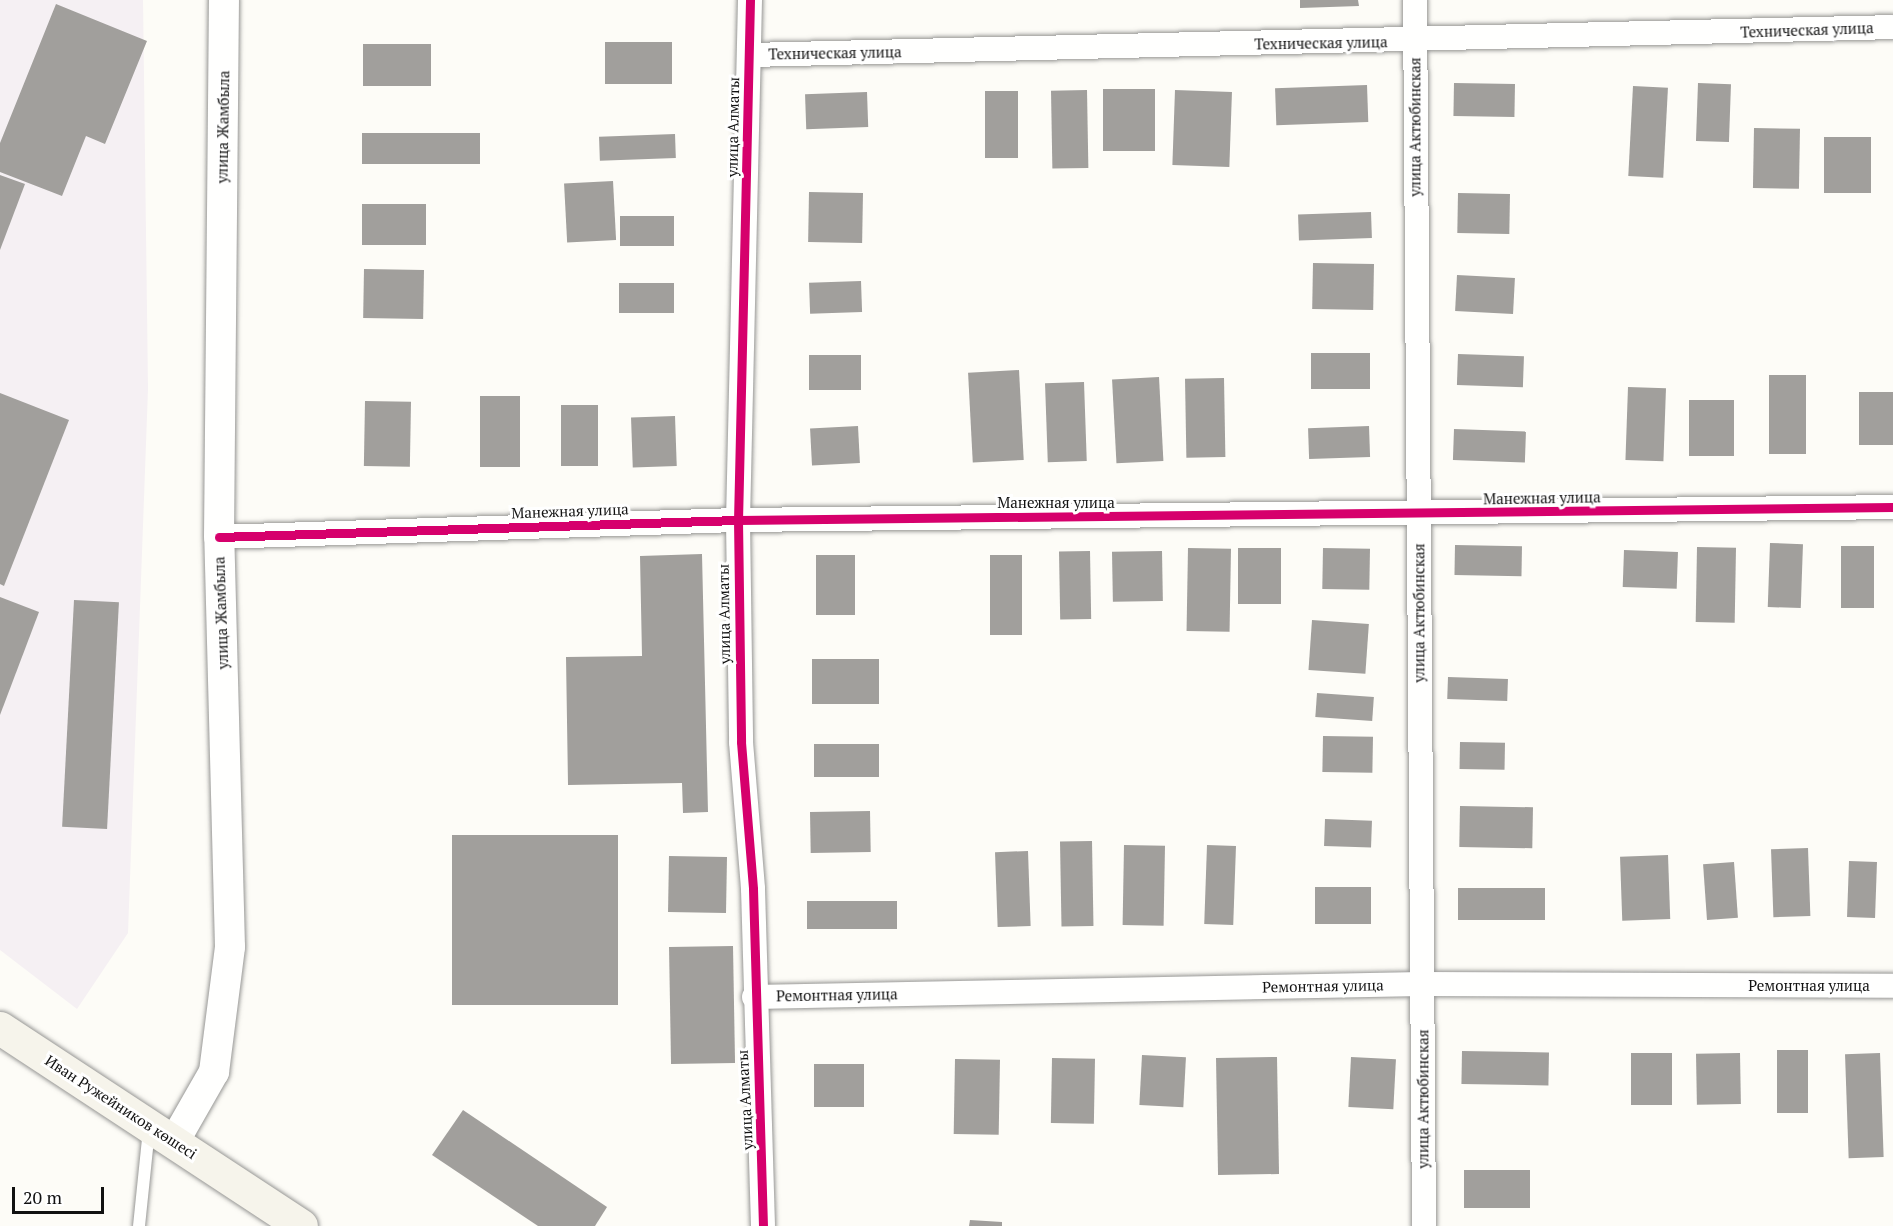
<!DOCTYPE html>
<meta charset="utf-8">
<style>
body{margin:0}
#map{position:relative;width:1893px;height:1226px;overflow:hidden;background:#fdfcf7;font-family:"PT Serif",serif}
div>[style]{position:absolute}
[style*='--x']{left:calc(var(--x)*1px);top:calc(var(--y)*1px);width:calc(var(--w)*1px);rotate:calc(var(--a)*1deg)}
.industrial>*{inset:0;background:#f5f0f3}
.building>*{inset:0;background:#a19f9c;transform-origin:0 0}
.roads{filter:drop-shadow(0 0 2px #979795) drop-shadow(0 0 2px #979795)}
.service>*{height:12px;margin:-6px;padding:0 6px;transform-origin:6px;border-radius:6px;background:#fffffe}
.minor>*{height:24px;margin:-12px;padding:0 12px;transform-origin:12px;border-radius:12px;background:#fffffe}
.tertiary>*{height:30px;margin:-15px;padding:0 15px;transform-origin:15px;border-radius:15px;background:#fffffe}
.secondary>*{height:33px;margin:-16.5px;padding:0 16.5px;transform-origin:16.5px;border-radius:16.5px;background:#f6f4eb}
.cycleway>*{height:9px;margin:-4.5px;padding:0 4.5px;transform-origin:4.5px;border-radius:4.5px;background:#d6006c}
span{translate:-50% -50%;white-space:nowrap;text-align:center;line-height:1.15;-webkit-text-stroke:6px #fff;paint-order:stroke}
.street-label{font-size:15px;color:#111}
.scale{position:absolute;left:12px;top:1187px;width:92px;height:27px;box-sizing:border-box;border:3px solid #111;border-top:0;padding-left:8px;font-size:18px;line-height:21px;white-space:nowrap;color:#111;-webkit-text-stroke:4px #fff;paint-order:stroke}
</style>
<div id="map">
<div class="industrial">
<div style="clip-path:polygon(0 0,143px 0,148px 389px,128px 933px,77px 1009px,0 950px)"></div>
</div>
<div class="building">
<div style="clip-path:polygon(1300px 0,1358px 0,1359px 6px,1300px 8px)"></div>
<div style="clip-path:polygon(56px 4px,147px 41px,105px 144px,86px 136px,62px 196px,0 172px,0 143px)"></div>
<div style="left:605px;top:42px;width:67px;height:42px"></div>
<div style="left:363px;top:44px;width:68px;height:42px"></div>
<div style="left:1454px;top:83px;width:61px;height:33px;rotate:1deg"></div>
<div style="left:1698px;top:83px;width:33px;height:58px;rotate:2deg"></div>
<div style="left:1367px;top:85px;width:37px;height:92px;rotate:88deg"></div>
<div style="left:1633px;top:86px;width:35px;height:90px;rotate:3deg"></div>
<div style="left:1103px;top:89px;width:52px;height:62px"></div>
<div style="left:1087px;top:90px;width:78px;height:36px;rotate:89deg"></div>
<div style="left:1175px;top:90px;width:57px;height:75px;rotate:2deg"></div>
<div style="left:985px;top:91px;width:33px;height:67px"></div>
<div style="left:867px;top:92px;width:35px;height:62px;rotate:88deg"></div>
<div style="left:1754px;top:128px;width:46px;height:60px;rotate:1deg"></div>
<div style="left:362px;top:133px;width:118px;height:31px"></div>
<div style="left:675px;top:134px;width:24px;height:76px;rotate:88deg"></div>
<div style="left:1824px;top:137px;width:47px;height:56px"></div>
<div style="clip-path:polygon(0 175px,25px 184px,0 250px)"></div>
<div style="left:613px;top:181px;width:59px;height:49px;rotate:87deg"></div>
<div style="left:809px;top:192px;width:54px;height:50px;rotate:1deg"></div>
<div style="left:1458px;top:193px;width:52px;height:40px;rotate:1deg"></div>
<div style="left:362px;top:204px;width:64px;height:41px"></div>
<div style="left:1371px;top:212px;width:26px;height:73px;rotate:88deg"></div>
<div style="left:620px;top:216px;width:54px;height:30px"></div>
<div style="left:1313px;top:263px;width:61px;height:46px;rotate:1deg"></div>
<div style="left:364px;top:269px;width:60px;height:49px;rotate:1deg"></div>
<div style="left:1457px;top:275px;width:58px;height:36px;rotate:3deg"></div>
<div style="left:861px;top:281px;width:31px;height:52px;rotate:88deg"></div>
<div style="left:619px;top:283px;width:55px;height:30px"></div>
<div style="left:1311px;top:353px;width:59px;height:36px"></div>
<div style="left:1458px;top:354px;width:66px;height:31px;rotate:2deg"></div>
<div style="left:809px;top:355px;width:52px;height:35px"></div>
<div style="left:1019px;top:370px;width:90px;height:51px;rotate:87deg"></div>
<div style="left:1769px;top:375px;width:37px;height:79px"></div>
<div style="left:1159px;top:377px;width:84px;height:47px;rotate:87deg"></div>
<div style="left:1224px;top:378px;width:79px;height:39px;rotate:89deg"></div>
<div style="left:1084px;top:382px;width:79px;height:39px;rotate:88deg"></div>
<div style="left:1628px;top:387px;width:38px;height:73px;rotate:2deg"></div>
<div style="left:1893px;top:392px;width:53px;height:34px;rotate:90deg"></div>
<div style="clip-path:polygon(0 393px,69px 420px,4px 586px,0 584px)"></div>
<div style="left:480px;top:396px;width:40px;height:71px"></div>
<div style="left:1734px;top:400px;width:56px;height:45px;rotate:90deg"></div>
<div style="left:365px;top:401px;width:46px;height:65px;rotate:1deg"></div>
<div style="left:598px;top:405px;width:61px;height:37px;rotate:90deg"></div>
<div style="left:675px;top:416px;width:50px;height:44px;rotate:88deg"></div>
<div style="left:858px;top:426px;width:37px;height:48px;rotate:87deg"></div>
<div style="left:1369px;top:426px;width:31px;height:61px;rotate:88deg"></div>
<div style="left:1454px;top:429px;width:72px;height:31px;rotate:2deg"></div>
<div style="left:1770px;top:543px;width:33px;height:64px;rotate:2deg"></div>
<div style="left:1455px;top:545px;width:67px;height:30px;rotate:1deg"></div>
<div style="left:1841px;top:546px;width:33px;height:62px"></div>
<div style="left:1697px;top:547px;width:39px;height:75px;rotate:1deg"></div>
<div style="left:1188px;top:548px;width:43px;height:83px;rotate:1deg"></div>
<div style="left:1238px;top:548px;width:43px;height:56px"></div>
<div style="left:1323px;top:548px;width:47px;height:41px;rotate:1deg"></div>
<div style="left:1624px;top:550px;width:54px;height:37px;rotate:2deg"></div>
<div style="left:1090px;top:551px;width:68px;height:31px;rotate:89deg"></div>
<div style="left:1162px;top:551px;width:50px;height:50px;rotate:89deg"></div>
<div style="clip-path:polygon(702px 554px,708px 812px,683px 813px,682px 783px,568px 785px,566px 657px,642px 656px,640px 556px)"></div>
<div style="left:816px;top:555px;width:39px;height:60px"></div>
<div style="left:990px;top:555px;width:32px;height:80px"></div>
<div style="clip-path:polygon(0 597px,39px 612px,0 715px)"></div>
<div style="left:74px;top:600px;width:45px;height:227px;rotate:3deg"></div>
<div style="left:1312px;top:620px;width:57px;height:50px;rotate:4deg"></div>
<div style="left:812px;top:659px;width:67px;height:45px"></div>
<div style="left:1448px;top:677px;width:60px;height:22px;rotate:2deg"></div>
<div style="left:1317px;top:693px;width:57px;height:24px;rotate:4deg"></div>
<div style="left:1323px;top:736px;width:50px;height:36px;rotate:1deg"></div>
<div style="left:1460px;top:742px;width:45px;height:27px;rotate:1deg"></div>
<div style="left:879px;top:744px;width:33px;height:65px;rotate:90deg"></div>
<div style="left:1460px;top:806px;width:73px;height:41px;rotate:1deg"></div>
<div style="left:870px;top:811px;width:41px;height:60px;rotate:89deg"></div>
<div style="left:1325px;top:819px;width:47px;height:27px;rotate:2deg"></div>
<div style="left:452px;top:835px;width:166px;height:170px"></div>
<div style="left:1092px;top:841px;width:85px;height:32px;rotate:89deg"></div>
<div style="left:1124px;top:845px;width:41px;height:80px;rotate:1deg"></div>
<div style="left:1207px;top:845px;width:29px;height:79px;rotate:2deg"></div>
<div style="left:1808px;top:848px;width:68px;height:37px;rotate:88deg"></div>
<div style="left:1028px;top:851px;width:75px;height:33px;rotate:88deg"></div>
<div style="left:1668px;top:855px;width:64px;height:48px;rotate:88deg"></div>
<div style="left:669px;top:856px;width:58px;height:56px;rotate:1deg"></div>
<div style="left:1849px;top:861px;width:28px;height:56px;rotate:2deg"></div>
<div style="left:1734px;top:862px;width:56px;height:31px;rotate:86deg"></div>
<div style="left:1315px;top:887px;width:56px;height:37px"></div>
<div style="left:1545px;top:888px;width:32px;height:87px;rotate:90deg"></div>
<div style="left:897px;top:901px;width:28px;height:90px;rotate:90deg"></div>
<div style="left:733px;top:946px;width:117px;height:64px;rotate:89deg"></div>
<div style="left:1777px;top:1050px;width:31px;height:63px"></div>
<div style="left:1462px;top:1051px;width:87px;height:33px;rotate:1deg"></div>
<div style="left:1631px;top:1053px;width:41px;height:52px"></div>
<div style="left:1740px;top:1053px;width:51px;height:44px;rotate:89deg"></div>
<div style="left:1880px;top:1053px;width:104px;height:35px;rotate:88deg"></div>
<div style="left:1142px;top:1055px;width:44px;height:50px;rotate:3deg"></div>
<div style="left:1277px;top:1057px;width:117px;height:61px;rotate:89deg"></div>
<div style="left:1351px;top:1057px;width:45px;height:50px;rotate:3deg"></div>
<div style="left:1052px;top:1058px;width:43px;height:65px;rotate:1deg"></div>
<div style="left:955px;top:1059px;width:45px;height:75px;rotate:1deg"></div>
<div style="left:814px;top:1064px;width:50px;height:43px"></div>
<div style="clip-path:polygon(463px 1110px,607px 1207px,595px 1226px,538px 1226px,432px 1155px)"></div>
<div style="left:1530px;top:1170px;width:38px;height:66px;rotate:90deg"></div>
<div style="clip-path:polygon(970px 1220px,1002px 1222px,1002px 1226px,969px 1226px)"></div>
</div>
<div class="roads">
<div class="service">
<div style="--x:139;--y:1226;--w:97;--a:-84.1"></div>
</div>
<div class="minor">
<div style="--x:750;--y:0;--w:520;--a:91.32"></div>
<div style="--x:738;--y:520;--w:222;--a:89.2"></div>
<div style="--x:741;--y:742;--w:147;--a:85.3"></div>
<div style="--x:753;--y:889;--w:337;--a:88.3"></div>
<div style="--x:1415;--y:0;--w:1226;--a:89.58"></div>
<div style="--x:750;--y:55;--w:1143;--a:-1.4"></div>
<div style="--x:219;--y:537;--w:519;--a:-1.88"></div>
<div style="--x:738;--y:520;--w:1155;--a:-0.64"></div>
<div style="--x:754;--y:997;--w:668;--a:-1.11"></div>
<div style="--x:1422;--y:984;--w:471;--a:0.2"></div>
</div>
<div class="tertiary">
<div style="--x:174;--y:1142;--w:81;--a:-60.3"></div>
<div style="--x:214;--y:1072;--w:126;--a:-82.7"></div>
<div style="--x:230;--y:947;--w:410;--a:-91.5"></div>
<div style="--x:219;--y:537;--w:537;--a:-89.47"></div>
</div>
<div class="secondary">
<div style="--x:0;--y:1028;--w:360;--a:33.3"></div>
</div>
</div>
<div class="cycleway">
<div style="--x:750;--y:0;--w:520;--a:91.32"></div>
<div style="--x:738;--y:520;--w:222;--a:89.2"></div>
<div style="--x:741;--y:742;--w:147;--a:85.3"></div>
<div style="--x:753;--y:889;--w:337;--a:88.3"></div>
<div style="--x:219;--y:537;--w:519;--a:-1.88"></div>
<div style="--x:738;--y:520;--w:1155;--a:-0.64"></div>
</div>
<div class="street-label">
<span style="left:1807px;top:30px;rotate:-2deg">Техническая улица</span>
<span style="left:1321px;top:43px;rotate:-1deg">Техническая улица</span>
<span style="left:835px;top:53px;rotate:-1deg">Техническая улица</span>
<span style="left:223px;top:127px;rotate:-89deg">улица Жамбыла</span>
<span style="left:733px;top:127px;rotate:-89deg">улица Алматы</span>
<span style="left:1415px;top:127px;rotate:-90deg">улица Актюбинская</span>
<span style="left:1542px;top:498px;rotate:-1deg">Манежная улица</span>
<span style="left:1056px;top:503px">Манежная улица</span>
<span style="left:570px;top:511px;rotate:-2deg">Манежная улица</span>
<span style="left:221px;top:613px;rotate:-92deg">улица Жамбыла</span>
<span style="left:1419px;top:613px;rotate:-90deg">улица Актюбинская</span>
<span style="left:724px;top:614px;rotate:-91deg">улица Алматы</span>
<span style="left:1323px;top:986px;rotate:-1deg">Ремонтная улица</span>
<span style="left:1809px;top:986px">Ремонтная улица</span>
<span style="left:837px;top:995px;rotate:-1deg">Ремонтная улица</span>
<span style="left:1423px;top:1099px;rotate:-90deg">улица Актюбинская</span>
<span style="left:745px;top:1100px;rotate:-93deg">улица Алматы</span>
<span style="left:121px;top:1107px;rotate:33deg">Иван Ружейников көшесі</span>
</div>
<div class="scale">20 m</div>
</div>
